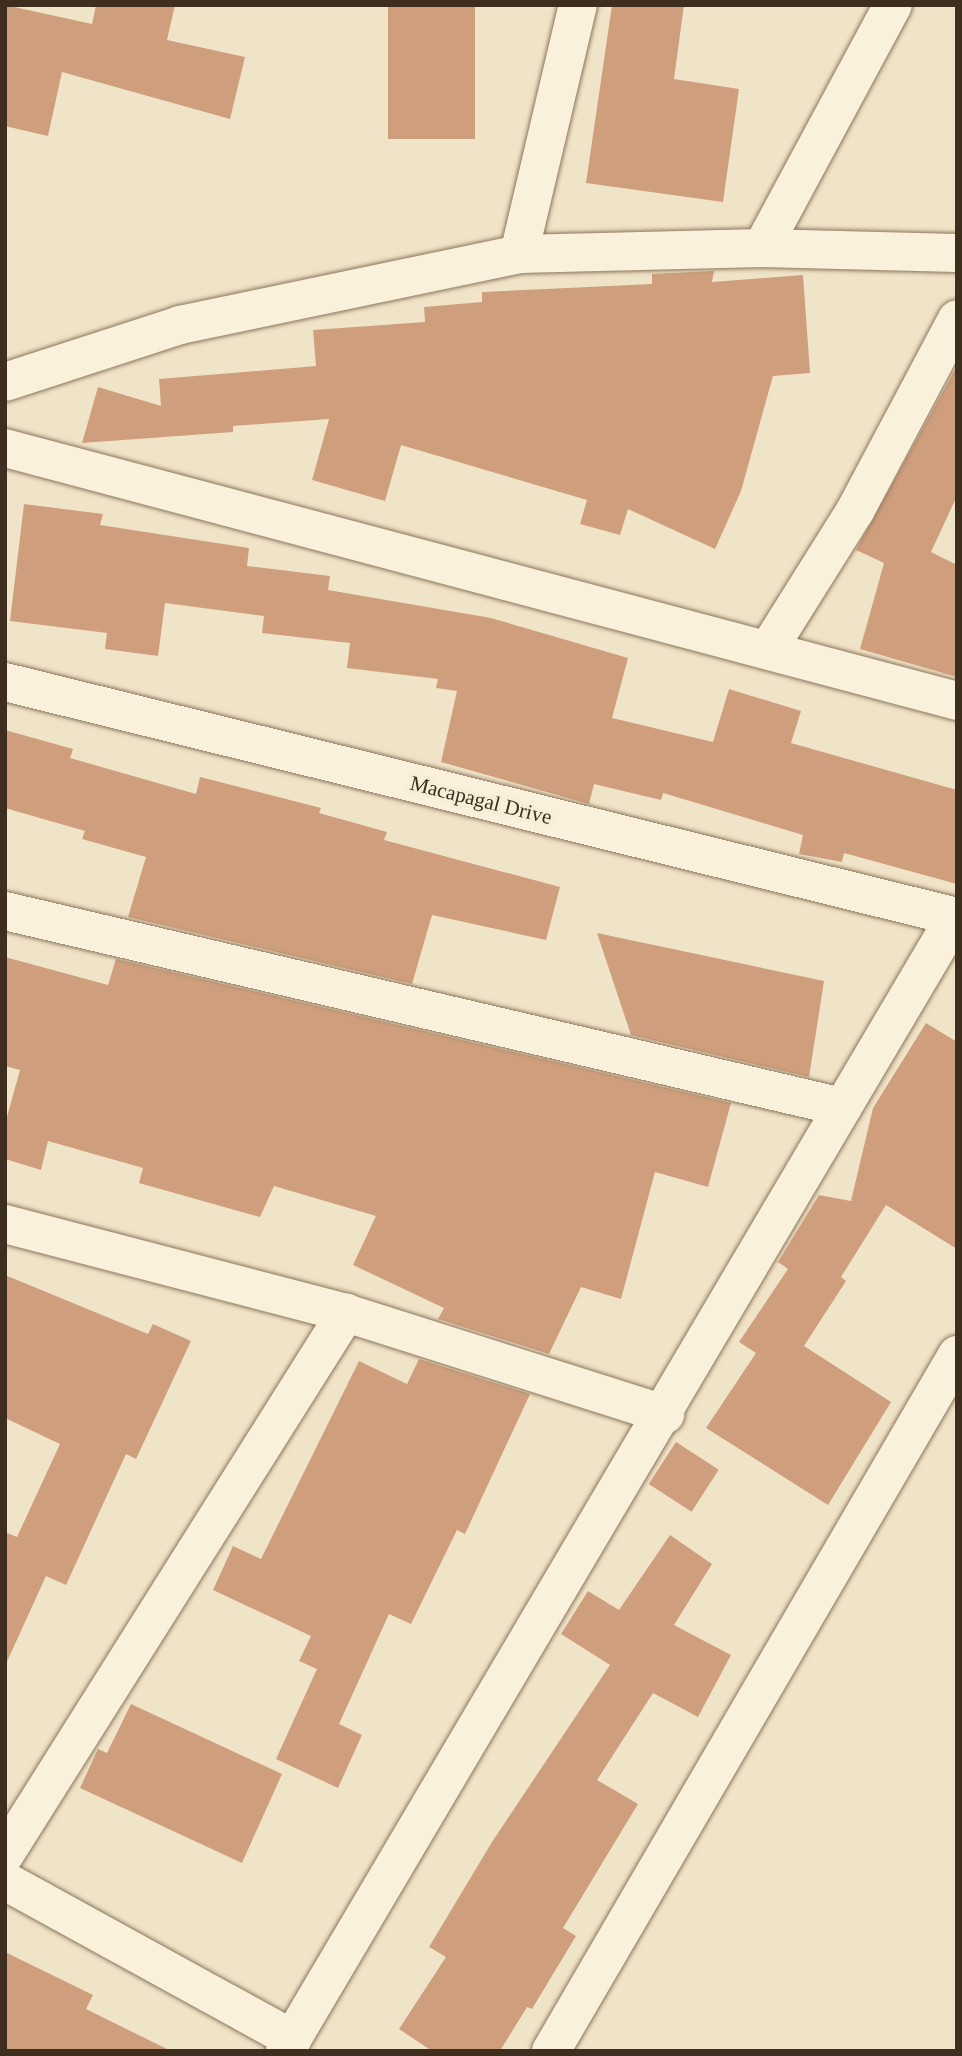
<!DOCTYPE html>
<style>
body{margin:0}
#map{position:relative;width:962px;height:2056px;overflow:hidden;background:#f0e4c8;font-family:"Times New Roman",serif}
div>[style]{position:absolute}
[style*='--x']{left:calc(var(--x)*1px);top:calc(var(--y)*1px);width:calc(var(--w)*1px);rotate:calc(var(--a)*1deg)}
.building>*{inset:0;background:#cf9f7d;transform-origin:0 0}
.roads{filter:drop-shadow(0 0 2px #8d765c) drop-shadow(0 0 2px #8d765c)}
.minor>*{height:38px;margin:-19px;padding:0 19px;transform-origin:19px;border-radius:19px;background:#faf1dc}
.tertiary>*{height:38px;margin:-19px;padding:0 19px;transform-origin:19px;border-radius:19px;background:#faf1dc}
.secondary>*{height:38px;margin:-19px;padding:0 19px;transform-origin:19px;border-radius:19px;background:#faf1dc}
span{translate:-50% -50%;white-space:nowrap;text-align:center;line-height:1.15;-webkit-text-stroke:7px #f7eed8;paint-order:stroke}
.street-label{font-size:21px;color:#3d2e20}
.frame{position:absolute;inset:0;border:7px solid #3d2e20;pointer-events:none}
</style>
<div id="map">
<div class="building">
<div style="clip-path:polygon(5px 5px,92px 24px,96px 5px,175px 5px,167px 40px,245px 57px,230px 119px,62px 72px,48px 136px,5px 126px)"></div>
<div style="left:388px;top:5px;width:87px;height:134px"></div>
<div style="clip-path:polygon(612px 5px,684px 5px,674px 79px,739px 89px,723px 202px,586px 183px)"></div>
<div style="clip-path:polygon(714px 271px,712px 282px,803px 275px,810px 373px,773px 376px,741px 491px,715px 549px,628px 509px,620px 535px,580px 524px,587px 500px,401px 445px,385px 501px,312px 480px,329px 419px,233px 426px,233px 432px,82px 443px,98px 387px,161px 406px,159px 379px,316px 366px,313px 330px,425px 322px,424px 307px,482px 302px,482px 292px,652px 284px,652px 274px)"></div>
<div style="clip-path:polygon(957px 366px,957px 496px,931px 552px,957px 565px,957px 677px,860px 649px,884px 563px,856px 550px)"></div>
<div style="clip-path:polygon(24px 504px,103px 514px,100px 525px,249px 548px,247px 566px,330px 576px,328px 590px,491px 618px,628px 658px,612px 718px,713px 742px,729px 689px,801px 711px,791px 743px,957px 790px,957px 884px,844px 853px,842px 862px,799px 854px,803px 835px,663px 793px,661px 800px,594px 784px,589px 804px,441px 762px,457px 691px,436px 688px,438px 679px,347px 668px,350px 643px,262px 633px,264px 616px,165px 603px,158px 656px,105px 649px,107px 633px,10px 621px)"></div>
<div style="clip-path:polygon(5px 730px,73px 749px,70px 758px,196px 794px,200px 777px,321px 808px,319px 813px,387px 832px,384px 840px,560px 887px,546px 940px,432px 915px,412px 984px,128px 917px,146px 857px,82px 839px,85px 831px,5px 808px)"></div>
<div style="clip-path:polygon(597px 933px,824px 981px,809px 1077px,631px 1035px)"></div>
<div style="clip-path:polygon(5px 957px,108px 985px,116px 959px,731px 1103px,708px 1187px,655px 1172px,621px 1299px,581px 1287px,549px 1354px,438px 1319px,444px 1308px,353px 1265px,376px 1216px,274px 1186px,260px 1217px,139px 1183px,143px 1168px,48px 1141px,41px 1170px,5px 1159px,5px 1124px,20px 1070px,5px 1066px)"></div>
<div style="clip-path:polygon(926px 1023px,957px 1042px,957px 1249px,886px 1205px,841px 1277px,846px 1281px,804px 1346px,891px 1402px,828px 1505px,706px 1428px,756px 1353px,739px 1342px,788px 1269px,778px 1262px,819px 1195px,851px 1201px,873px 1108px)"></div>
<div style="clip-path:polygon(5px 1275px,148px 1334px,153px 1324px,191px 1341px,136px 1459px,126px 1454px,66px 1585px,46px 1576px,5px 1666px,5px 1532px,17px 1537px,60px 1444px,5px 1418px)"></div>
<div style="clip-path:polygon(419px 1359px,530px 1394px,465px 1534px,457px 1530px,411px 1624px,389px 1614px,339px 1724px,362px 1735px,338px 1788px,276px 1759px,317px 1669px,299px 1661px,311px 1636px,213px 1590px,233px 1546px,261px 1559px,359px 1361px,407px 1384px)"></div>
<div style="left:676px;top:1442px;width:51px;height:50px;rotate:33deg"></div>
<div style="clip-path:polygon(670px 1535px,712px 1564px,674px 1625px,731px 1655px,698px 1717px,653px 1693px,597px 1780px,638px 1804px,563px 1928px,576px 1936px,532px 2009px,527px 2007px,500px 2051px,432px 2051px,399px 2029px,446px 1957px,429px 1947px,492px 1842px,610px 1665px,561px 1634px,588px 1591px,619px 1610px)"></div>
<div style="clip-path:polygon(131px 1704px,282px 1774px,242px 1863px,80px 1788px,98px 1749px,107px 1753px)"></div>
<div style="clip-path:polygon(5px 1952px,93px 1995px,86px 2009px,171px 2051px,5px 2051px)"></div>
</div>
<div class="roads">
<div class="minor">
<div style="--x:762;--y:248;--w:276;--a:-61.7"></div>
<div style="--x:519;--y:254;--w:256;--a:-76.7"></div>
<div style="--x:5;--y:382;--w:184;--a:-18"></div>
<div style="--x:180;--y:325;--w:346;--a:-11.8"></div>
<div style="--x:519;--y:254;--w:243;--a:-1.4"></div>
<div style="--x:762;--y:248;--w:195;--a:1.5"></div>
<div style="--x:5;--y:448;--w:985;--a:14.88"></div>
<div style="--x:769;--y:648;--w:162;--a:-57.9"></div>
<div style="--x:855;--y:511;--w:217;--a:-62"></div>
<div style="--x:5;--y:911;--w:860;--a:13.18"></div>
<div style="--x:5;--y:1224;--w:352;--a:14.6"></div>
<div style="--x:346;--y:1313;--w:335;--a:17.6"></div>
<div style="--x:5;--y:1854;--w:640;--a:-57.78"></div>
<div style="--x:5;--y:1881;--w:328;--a:28.8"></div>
<div style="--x:285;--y:2051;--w:1317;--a:-59.42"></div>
</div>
<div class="tertiary">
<div style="--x:551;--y:2051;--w:806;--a:-59.74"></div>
</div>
<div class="secondary">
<div style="--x:5;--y:682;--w:981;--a:13.87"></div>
</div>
</div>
<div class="street-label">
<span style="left:481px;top:800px;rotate:14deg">Macapagal Drive</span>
</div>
<div class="frame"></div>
</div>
